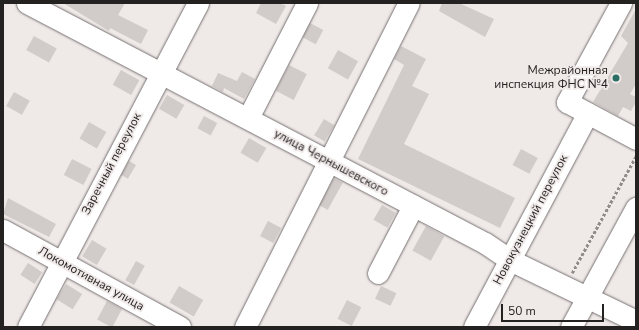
<!DOCTYPE html>
<meta charset="utf-8">
<style>
body{margin:0}
#map{position:relative;width:639px;height:330px;overflow:hidden;background:#efe9e8;font-family:"Nunito Sans",sans-serif}
div>[style]{position:absolute}
[style*='--x']{left:calc(var(--x)*1px);top:calc(var(--y)*1px);width:calc(var(--w)*1px);rotate:calc(var(--a)*1deg)}
.building>*{inset:0;background:#d1cbca;transform-origin:0 0}
.path>*{height:2.5px;margin-top:-1.25px;transform-origin:0;background:repeating-linear-gradient(90deg,#908c8b 0 3px,transparent 0 5px)}
.roads{filter:drop-shadow(0 0 1px #767070) drop-shadow(0 0 1px #767070)}
.minor>*{height:21px;margin:-10.5px;padding:0 10.5px;transform-origin:10.5px;border-radius:10.5px;background:#fff}
.dots>*{width:11px;height:11px;translate:-50% -50%;box-sizing:border-box;border:2px solid #efe9e8;border-radius:50%}
span{translate:-50% -50%;white-space:nowrap;text-align:center;line-height:1.15;-webkit-text-stroke:3.5px #efe9e8;paint-order:stroke}
.poi-label{font-size:12px;color:#242221}
.right{translate:-100% -50%;text-align:right}
.street-label{font-size:12px;color:#242221}
.frame{position:absolute;inset:0;border:4px solid #242221;pointer-events:none}
.scale{position:absolute;left:501px;top:304px;width:103px;height:18px;box-sizing:border-box;border:2px solid #242221;border-top:0;padding-left:5px;font-size:12px;line-height:14px;white-space:nowrap;color:#242221;-webkit-text-stroke:3px #efe9e8;paint-order:stroke}
</style>
<div id="map">
<div class="building">
<div style="clip-path:polygon(63px 3px,125px 3px,118px 15px,148px 30px,141px 44px,110px 28px,109px 31px)"></div>
<div style="clip-path:polygon(261px 3px,280px 3px,286px 6px,276px 24px,256px 13px)"></div>
<div style="clip-path:polygon(442px 3px,459px 3px,494px 19px,485px 37px,439px 11px)"></div>
<div style="clip-path:polygon(636px 9px,636px 84px,630px 94px,636px 97px,636px 102px,631px 111px,623px 107px,618px 116px,593px 102px,628px 43px,621px 36px)"></div>
<div style="left:310px;top:23px;width:15px;height:16px;rotate:28deg"></div>
<div style="left:34px;top:36px;width:26px;height:16px;rotate:29deg"></div>
<div style="clip-path:polygon(401px 46px,426px 59px,412px 86px,429px 94px,404px 144px,515px 198px,500px 228px,358px 159px,404px 65px,394px 59px)"></div>
<div style="left:338px;top:50px;width:23px;height:21px;rotate:29deg"></div>
<div style="left:289px;top:65px;width:20px;height:29px;rotate:27deg"></div>
<div style="left:121px;top:70px;width:21px;height:17px;rotate:29deg"></div>
<div style="clip-path:polygon(242px 72px,255px 79px,244px 99px,224px 88px,223px 92px,212px 86px,218px 73px,237px 81px)"></div>
<div style="left:14px;top:92px;width:18px;height:16px;rotate:29deg"></div>
<div style="left:167px;top:95px;width:20px;height:16px;rotate:30deg"></div>
<div style="left:204px;top:116px;width:15px;height:14px;rotate:28deg"></div>
<div style="left:324px;top:119px;width:12px;height:19px;rotate:31deg"></div>
<div style="left:89px;top:122px;width:20px;height:19px;rotate:30deg"></div>
<div style="left:249px;top:138px;width:20px;height:17px;rotate:30deg"></div>
<div style="left:521px;top:149px;width:19px;height:18px;rotate:28deg"></div>
<div style="left:72px;top:159px;width:22px;height:18px;rotate:27deg"></div>
<div style="left:129px;top:161px;width:8px;height:16px;rotate:30deg"></div>
<div style="left:334px;top:178px;width:10px;height:31px;rotate:29deg"></div>
<div style="clip-path:polygon(8px 198px,56px 224px,49px 237px,3px 214px)"></div>
<div style="left:382px;top:205px;width:16px;height:17px;rotate:30deg"></div>
<div style="left:268px;top:221px;width:15px;height:17px;rotate:28deg"></div>
<div style="left:426px;top:226px;width:21px;height:28px;rotate:29deg"></div>
<div style="left:92px;top:240px;width:17px;height:19px;rotate:31deg"></div>
<div style="left:136px;top:261px;width:10px;height:22px;rotate:29deg"></div>
<div style="left:28px;top:263px;width:17px;height:14px;rotate:33deg"></div>
<div style="left:66px;top:284px;width:19px;height:18px;rotate:32deg"></div>
<div style="left:179px;top:286px;width:28px;height:19px;rotate:30deg"></div>
<div style="left:381px;top:286px;width:17px;height:14px;rotate:25deg"></div>
<div style="left:347px;top:300px;width:16px;height:21px;rotate:27deg"></div>
<div style="left:107px;top:301px;width:17px;height:21px;rotate:28deg"></div>
</div>
<div class="path">
<div style="--x:572;--y:273;--w:133;--a:-61.3"></div>
</div>
<div class="roads">
<div class="minor">
<div style="--x:27;--y:3;--w:517;--a:27.66"></div>
<div style="--x:485;--y:243;--w:30;--a:34"></div>
<div style="--x:510;--y:260;--w:140;--a:25.8"></div>
<div style="--x:621;--y:3;--w:113;--a:118.6"></div>
<div style="--x:567;--y:102;--w:78;--a:28.2"></div>
<div style="--x:248;--y:118;--w:129;--a:-62.8"></div>
<div style="--x:3;--y:230;--w:202;--a:28.7"></div>
<div style="--x:378;--y:273;--w:76;--a:-62.4"></div>
<div style="--x:28;--y:327;--w:366;--a:-62.3"></div>
<div style="--x:245;--y:327;--w:363;--a:-63.2"></div>
<div style="--x:474;--y:327;--w:242;--a:-62"></div>
<div style="--x:571;--y:327;--w:136;--a:-61.4"></div>
</div>
</div>
<div class="dots">
<div style="left:616px;top:78px;background:#296f63"></div>
</div>
<div class="poi-label">
<span class="right" style="left:608px;top:78px">Межрайонная<br>инспекция ФНС №4</span>
</div>
<div class="street-label">
<span style="left:331px;top:163px;rotate:28deg">улица Чернышевского</span>
<span style="left:112px;top:164px;rotate:-62deg">Заречный переулок</span>
<span style="left:531px;top:220px;rotate:-62deg">Новокузнецкий переулок</span>
<span style="left:91px;top:279px;rotate:29deg">Локомотивная улица</span>
</div>
<div class="frame"></div>
<div class="scale">50 m</div>
</div>
